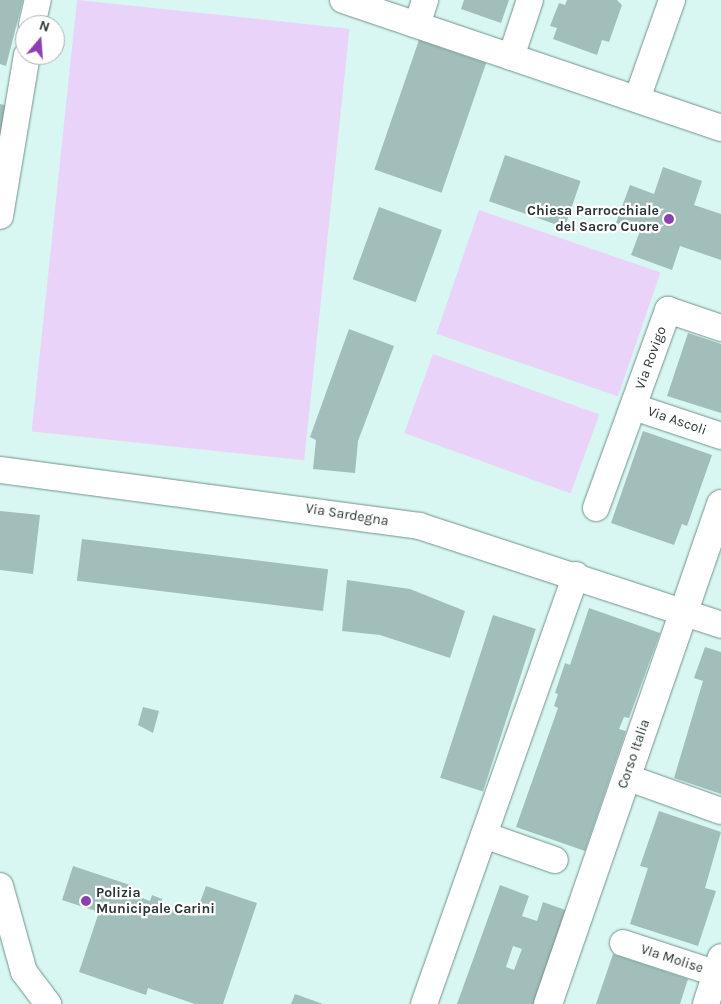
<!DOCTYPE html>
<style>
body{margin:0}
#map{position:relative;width:721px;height:1004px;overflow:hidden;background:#d8f7f2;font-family:Karla,sans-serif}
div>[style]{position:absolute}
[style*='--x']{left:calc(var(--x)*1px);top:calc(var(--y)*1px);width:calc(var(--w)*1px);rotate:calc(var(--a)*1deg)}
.green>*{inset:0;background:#ead3f8;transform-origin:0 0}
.building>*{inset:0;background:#a1beba;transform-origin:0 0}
.roads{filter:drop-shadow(0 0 1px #74918c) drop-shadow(0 0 1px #74918c)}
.street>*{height:26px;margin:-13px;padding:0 13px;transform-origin:13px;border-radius:13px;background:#fff}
.secondary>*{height:28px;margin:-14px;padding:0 14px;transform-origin:14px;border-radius:14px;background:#fff}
.dots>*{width:14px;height:14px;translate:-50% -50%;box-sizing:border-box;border:2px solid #fff;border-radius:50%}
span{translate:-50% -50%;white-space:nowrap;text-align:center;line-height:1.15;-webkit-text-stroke:4.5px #fff;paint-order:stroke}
.poi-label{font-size:14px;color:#2a3634;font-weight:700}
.right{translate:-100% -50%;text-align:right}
.left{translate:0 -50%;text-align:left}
.street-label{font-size:14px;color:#2a3634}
.north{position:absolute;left:15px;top:15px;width:50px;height:50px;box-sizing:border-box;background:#fff;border:1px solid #aaafae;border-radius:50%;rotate:18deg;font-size:14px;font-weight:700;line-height:20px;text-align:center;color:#2a3634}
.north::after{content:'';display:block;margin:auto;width:18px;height:22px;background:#8c40b1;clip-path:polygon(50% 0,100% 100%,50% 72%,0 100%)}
</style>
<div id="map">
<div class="green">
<div style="left:77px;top:0;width:274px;height:434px;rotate:6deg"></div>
<div style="left:479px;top:210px;width:192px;height:131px;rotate:19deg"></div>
<div style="left:433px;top:354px;width:177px;height:84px;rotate:20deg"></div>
</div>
<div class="building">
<div style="clip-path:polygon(0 0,23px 0,6px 66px,0 64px)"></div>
<div style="clip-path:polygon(464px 0,509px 0,501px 23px,461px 9px)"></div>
<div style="clip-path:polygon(567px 0,617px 0,622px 5px,609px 42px,602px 40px,597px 55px,553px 39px,557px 28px,550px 26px,559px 3px,565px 5px)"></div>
<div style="left:419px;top:40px;width:71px;height:137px;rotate:19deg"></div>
<div style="clip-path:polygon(0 104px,13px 107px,0 152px)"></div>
<div style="left:505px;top:155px;width:80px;height:49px;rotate:19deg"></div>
<div style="clip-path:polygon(663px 167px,702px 181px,694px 205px,721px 214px,721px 260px,680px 246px,672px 270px,631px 255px,640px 231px,616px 223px,630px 185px,654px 194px)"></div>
<div style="left:379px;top:207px;width:67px;height:77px;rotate:20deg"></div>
<div style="clip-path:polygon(349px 329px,394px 346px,358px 441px,355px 473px,313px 469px,316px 440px,310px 437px)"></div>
<div style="clip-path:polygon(688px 333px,721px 344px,721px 413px,667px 396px)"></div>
<div style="clip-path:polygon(643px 431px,712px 455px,687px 526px,682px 524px,674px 545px,611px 523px)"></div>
<div style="clip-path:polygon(0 511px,40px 515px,33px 574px,0 570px)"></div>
<div style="left:82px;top:539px;width:248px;height:42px;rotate:7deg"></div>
<div style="clip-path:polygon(347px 580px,410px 589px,465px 611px,450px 658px,380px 635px,342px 631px)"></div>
<div style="clip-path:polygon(589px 608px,660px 633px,629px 718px,624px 717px,619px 729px,626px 731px,585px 851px,516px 827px,558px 708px,554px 706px,558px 694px,555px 693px,565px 663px,570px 665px)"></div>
<div style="left:493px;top:615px;width:45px;height:171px;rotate:18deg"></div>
<div style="clip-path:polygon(705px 647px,721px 652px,721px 794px,674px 778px,703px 681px,694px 678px)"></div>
<div style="clip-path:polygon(143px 707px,159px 711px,153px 733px,138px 725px)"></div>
<div style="clip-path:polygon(659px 811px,721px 832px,705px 888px,716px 891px,698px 946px,630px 924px,648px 868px,640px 866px)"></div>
<div style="clip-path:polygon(73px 866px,130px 885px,128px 893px,150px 901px,152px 895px,162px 899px,161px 904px,195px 916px,206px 886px,257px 903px,223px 1004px,195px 1004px,148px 988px,146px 995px,79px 972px,99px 912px,62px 900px)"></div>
<div style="clip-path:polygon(evenodd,500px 885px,529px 896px,522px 916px,537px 921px,543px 902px,571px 912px,537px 1004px,457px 1004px,500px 885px,513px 946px,522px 949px,514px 970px,506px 967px,513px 946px)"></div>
<div style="clip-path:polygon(613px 954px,688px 979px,680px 1004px,596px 1004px)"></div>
<div style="clip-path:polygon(295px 994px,323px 1004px,291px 1004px)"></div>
</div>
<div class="roads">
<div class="street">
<div style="--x:343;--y:0;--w:399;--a:18.7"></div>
<div style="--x:32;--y:25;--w:26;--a:-77"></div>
<div style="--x:417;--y:25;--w:26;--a:-72"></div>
<div style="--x:511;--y:57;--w:60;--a:-71.6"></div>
<div style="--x:637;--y:99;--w:105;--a:-70.5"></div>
<div style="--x:0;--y:216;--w:163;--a:-80.5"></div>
<div style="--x:634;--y:407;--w:92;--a:18.4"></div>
<div style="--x:0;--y:470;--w:423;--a:7.6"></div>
<div style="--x:419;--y:526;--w:318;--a:18.1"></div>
<div style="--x:596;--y:508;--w:211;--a:-70"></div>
<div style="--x:668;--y:310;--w:56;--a:18.8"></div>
<div style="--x:626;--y:777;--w:101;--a:19.7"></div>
<div style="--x:484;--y:835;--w:75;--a:19.4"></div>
<div style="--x:0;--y:886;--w:89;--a:74.4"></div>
<div style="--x:24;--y:972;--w:40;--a:53"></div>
<div style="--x:623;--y:943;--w:103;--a:18.1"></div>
<div style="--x:424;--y:1004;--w:455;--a:-70.5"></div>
<div style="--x:706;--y:1004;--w:49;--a:-72.3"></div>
</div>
<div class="secondary">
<div style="--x:548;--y:1004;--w:529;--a:-70.91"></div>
</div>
</div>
<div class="dots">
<div style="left:669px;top:219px;background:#8c40b1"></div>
<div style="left:86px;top:901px;background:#8c40b1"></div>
</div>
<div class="poi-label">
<span class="right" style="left:659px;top:219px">Chiesa Parrocchiale<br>del Sacro Cuore</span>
<span class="left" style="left:96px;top:901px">Polizia<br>Municipale Carini</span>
</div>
<div class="street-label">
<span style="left:651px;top:358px;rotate:-70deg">Via Rovigo</span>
<span style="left:677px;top:421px;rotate:19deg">Via Ascoli</span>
<span style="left:347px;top:515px;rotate:9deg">Via Sardegna</span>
<span style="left:634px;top:754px;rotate:-71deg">Corso Italia</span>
<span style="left:672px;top:959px;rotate:18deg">VIa Molise</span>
</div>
<div class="north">N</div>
</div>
